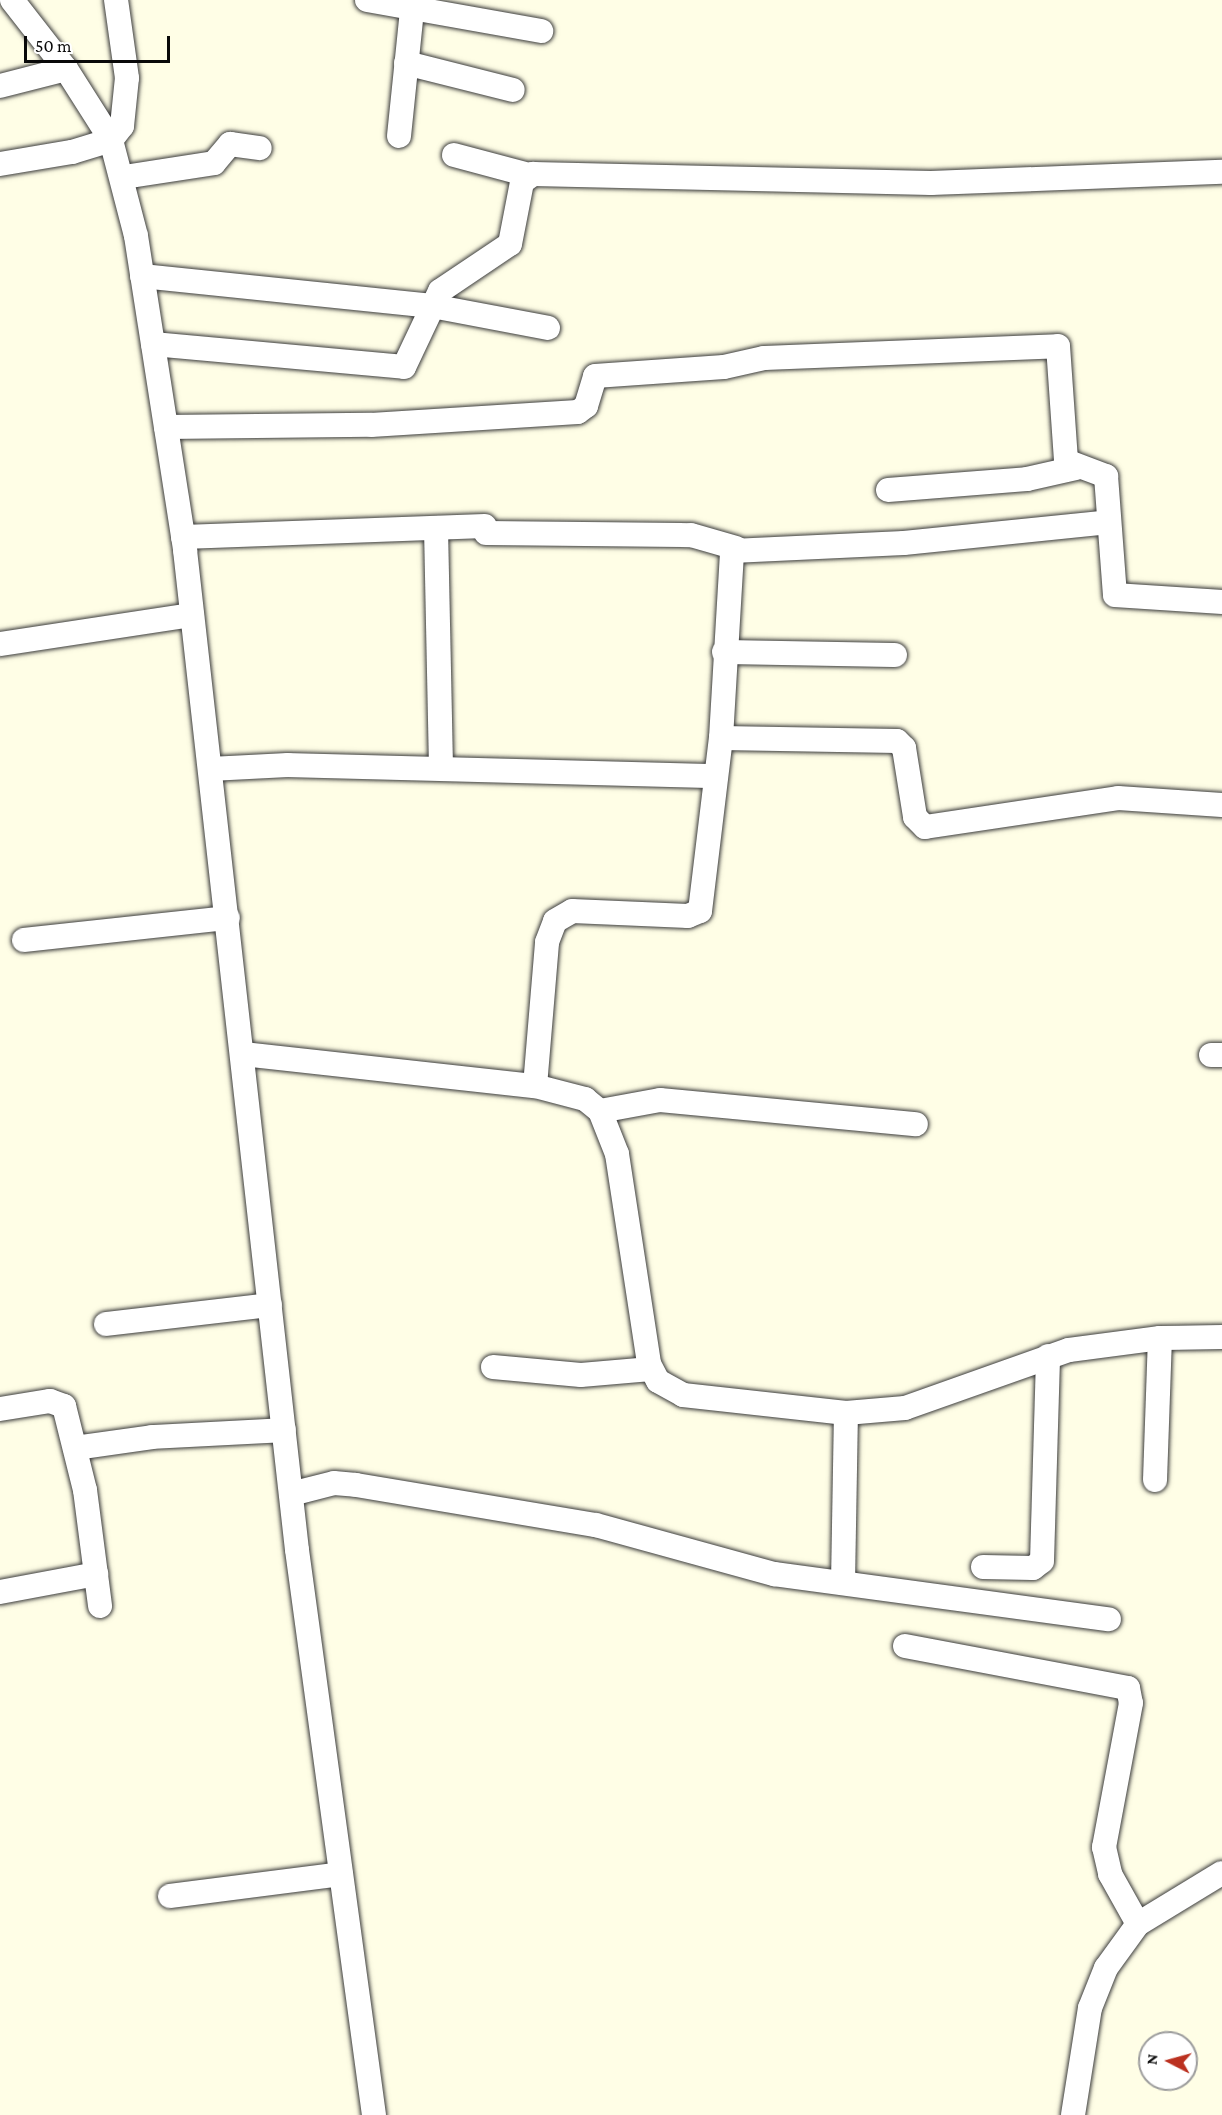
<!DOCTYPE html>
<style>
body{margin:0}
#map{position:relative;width:1222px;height:2115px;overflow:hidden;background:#fffee6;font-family:"Crimson Pro",serif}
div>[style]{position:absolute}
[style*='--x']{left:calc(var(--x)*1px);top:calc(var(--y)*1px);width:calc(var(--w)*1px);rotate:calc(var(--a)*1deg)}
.roads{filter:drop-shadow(0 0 2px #3c3c3c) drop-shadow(0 0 2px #3c3c3c)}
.minor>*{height:24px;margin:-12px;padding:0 12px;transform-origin:12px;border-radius:12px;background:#fff}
span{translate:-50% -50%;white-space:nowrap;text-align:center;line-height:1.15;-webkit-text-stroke:6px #fff;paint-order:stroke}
.north{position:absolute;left:1138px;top:2031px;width:60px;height:60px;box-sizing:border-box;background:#fff;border:2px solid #9d9d9d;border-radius:50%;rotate:276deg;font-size:16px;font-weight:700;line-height:24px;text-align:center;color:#090909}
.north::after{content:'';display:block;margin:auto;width:21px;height:27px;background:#bb3120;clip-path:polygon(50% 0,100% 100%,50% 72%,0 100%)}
.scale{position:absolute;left:24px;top:36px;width:146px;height:27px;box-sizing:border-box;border:3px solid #090909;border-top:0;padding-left:8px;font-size:18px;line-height:21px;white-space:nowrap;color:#090909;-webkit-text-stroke:4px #fff;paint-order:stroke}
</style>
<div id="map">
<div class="roads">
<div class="minor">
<div style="--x:12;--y:0;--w:88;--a:52"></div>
<div style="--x:66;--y:69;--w:84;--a:57.6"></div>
<div style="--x:111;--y:140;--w:99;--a:75.4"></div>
<div style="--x:136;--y:236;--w:318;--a:81.1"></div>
<div style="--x:185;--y:550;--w:1006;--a:83.61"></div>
<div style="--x:297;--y:1550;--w:570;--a:82.24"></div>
<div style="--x:367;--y:0;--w:177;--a:10.1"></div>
<div style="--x:406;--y:63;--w:110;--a:14.2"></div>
<div style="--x:0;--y:86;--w:68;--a:-14.4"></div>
<div style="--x:399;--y:136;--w:137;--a:-84.1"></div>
<div style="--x:454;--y:155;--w:78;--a:14.9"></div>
<div style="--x:0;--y:164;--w:73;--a:-9.5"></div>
<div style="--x:72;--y:152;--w:41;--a:-17.1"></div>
<div style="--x:111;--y:140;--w:18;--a:-52"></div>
<div style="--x:122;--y:126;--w:48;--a:-84.1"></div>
<div style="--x:127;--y:78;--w:79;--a:-98"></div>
<div style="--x:124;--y:177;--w:91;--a:-8.8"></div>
<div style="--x:214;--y:163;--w:25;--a:-50"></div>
<div style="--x:230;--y:144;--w:30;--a:8"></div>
<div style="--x:142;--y:276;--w:292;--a:5.9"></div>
<div style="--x:432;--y:306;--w:118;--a:10.7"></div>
<div style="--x:153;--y:344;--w:252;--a:5.2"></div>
<div style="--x:404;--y:367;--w:84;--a:-64.7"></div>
<div style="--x:440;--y:291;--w:84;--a:-33.9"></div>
<div style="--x:510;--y:244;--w:63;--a:-79"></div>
<div style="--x:522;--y:182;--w:14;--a:-36"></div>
<div style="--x:533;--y:174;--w:398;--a:1.3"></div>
<div style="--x:931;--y:183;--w:291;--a:-2.2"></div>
<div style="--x:166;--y:427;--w:205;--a:-0.6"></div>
<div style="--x:371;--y:425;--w:207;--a:-3.6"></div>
<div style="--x:578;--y:412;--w:10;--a:-37"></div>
<div style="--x:586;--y:406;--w:31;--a:-73"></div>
<div style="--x:595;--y:376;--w:129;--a:-4"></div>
<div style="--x:724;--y:367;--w:41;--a:-12.7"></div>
<div style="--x:764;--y:358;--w:294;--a:-2.3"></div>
<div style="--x:1058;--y:346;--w:115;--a:86"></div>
<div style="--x:1066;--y:461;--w:43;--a:20.6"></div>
<div style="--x:1106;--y:476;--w:119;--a:85.7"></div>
<div style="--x:1115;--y:595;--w:107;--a:3.7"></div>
<div style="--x:888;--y:490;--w:139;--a:-4.5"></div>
<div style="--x:1027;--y:479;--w:50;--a:-12.7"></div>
<div style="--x:436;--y:528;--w:240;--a:88.8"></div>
<div style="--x:486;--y:533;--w:205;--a:0.6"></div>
<div style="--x:691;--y:535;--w:47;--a:16.1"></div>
<div style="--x:183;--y:537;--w:302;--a:-2.1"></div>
<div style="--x:0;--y:644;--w:194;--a:-8.6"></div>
<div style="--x:724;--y:652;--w:171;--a:1"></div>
<div style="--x:721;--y:738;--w:176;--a:1"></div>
<div style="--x:897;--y:741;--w:10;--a:45"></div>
<div style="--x:904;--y:748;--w:70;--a:80.9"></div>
<div style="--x:915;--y:817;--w:14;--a:45"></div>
<div style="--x:925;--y:827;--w:195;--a:-8.5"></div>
<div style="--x:1118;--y:798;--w:104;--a:3.9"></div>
<div style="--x:210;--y:769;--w:78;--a:-2.9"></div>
<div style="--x:288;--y:765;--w:428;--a:1.5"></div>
<div style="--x:24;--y:940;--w:205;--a:-6.2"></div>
<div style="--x:243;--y:1054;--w:294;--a:6.3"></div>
<div style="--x:535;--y:1086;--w:52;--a:14.6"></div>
<div style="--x:585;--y:1099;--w:19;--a:39"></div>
<div style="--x:600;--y:1111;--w:46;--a:68.4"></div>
<div style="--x:617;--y:1154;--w:212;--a:81.3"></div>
<div style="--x:649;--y:1364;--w:19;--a:62"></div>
<div style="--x:658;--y:1381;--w:29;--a:29"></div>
<div style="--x:683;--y:1395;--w:164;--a:6.3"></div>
<div style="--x:846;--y:1413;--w:59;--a:-4.8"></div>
<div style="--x:905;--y:1408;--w:174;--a:-19.5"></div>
<div style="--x:1069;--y:1350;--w:92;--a:-7.5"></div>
<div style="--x:1160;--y:1338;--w:62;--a:-0.9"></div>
<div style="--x:1211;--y:1055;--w:11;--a:0"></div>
<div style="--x:535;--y:1086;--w:144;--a:-85.2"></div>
<div style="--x:547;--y:942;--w:22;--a:-69"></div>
<div style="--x:555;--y:921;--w:20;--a:-30"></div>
<div style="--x:572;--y:911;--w:116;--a:2.5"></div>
<div style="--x:688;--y:916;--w:13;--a:-23"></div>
<div style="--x:700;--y:911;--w:174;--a:-83.1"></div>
<div style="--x:721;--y:738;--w:187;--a:-86.6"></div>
<div style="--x:732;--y:551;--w:172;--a:-2.7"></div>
<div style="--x:904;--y:543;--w:206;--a:-5.8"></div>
<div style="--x:600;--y:1111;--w:61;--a:-10.4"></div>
<div style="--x:660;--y:1100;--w:257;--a:5.4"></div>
<div style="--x:106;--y:1324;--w:165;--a:-6.6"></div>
<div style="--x:493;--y:1367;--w:88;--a:5.2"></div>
<div style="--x:581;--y:1375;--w:70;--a:-4.9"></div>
<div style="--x:0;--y:1409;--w:51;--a:-9.1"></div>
<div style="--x:50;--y:1401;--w:15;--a:20"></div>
<div style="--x:64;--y:1406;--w:87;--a:76"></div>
<div style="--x:85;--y:1490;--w:117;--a:82.6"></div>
<div style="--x:75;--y:1448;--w:78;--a:-8.1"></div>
<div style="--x:152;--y:1437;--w:132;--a:-3"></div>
<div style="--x:1155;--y:1480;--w:142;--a:-88"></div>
<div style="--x:291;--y:1494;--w:44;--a:-14.3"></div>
<div style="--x:334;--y:1483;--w:22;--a:5"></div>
<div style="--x:356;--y:1485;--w:243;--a:9.5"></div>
<div style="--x:596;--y:1525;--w:185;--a:15.4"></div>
<div style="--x:774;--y:1574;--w:338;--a:7.7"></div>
<div style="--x:983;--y:1567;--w:50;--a:1.1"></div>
<div style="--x:1033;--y:1568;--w:11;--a:-38"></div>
<div style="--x:1042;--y:1561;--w:205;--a:-88.3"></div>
<div style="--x:843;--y:1583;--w:170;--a:-89"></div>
<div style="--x:0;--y:1592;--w:98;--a:-10.6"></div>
<div style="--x:905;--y:1646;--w:227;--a:10.7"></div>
<div style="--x:1128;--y:1688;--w:15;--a:79"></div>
<div style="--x:1131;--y:1703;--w:147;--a:100.6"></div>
<div style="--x:1104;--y:1847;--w:28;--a:77"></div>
<div style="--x:1110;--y:1874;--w:57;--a:60.8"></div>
<div style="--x:170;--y:1896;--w:172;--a:-7.3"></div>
<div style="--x:1073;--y:2115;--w:108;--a:-81"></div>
<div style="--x:1090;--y:2008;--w:43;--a:-68.2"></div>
<div style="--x:1106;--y:1968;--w:54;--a:-54"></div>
<div style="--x:1138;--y:1924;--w:98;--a:-31.3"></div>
</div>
</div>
<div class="north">N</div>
<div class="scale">50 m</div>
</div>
